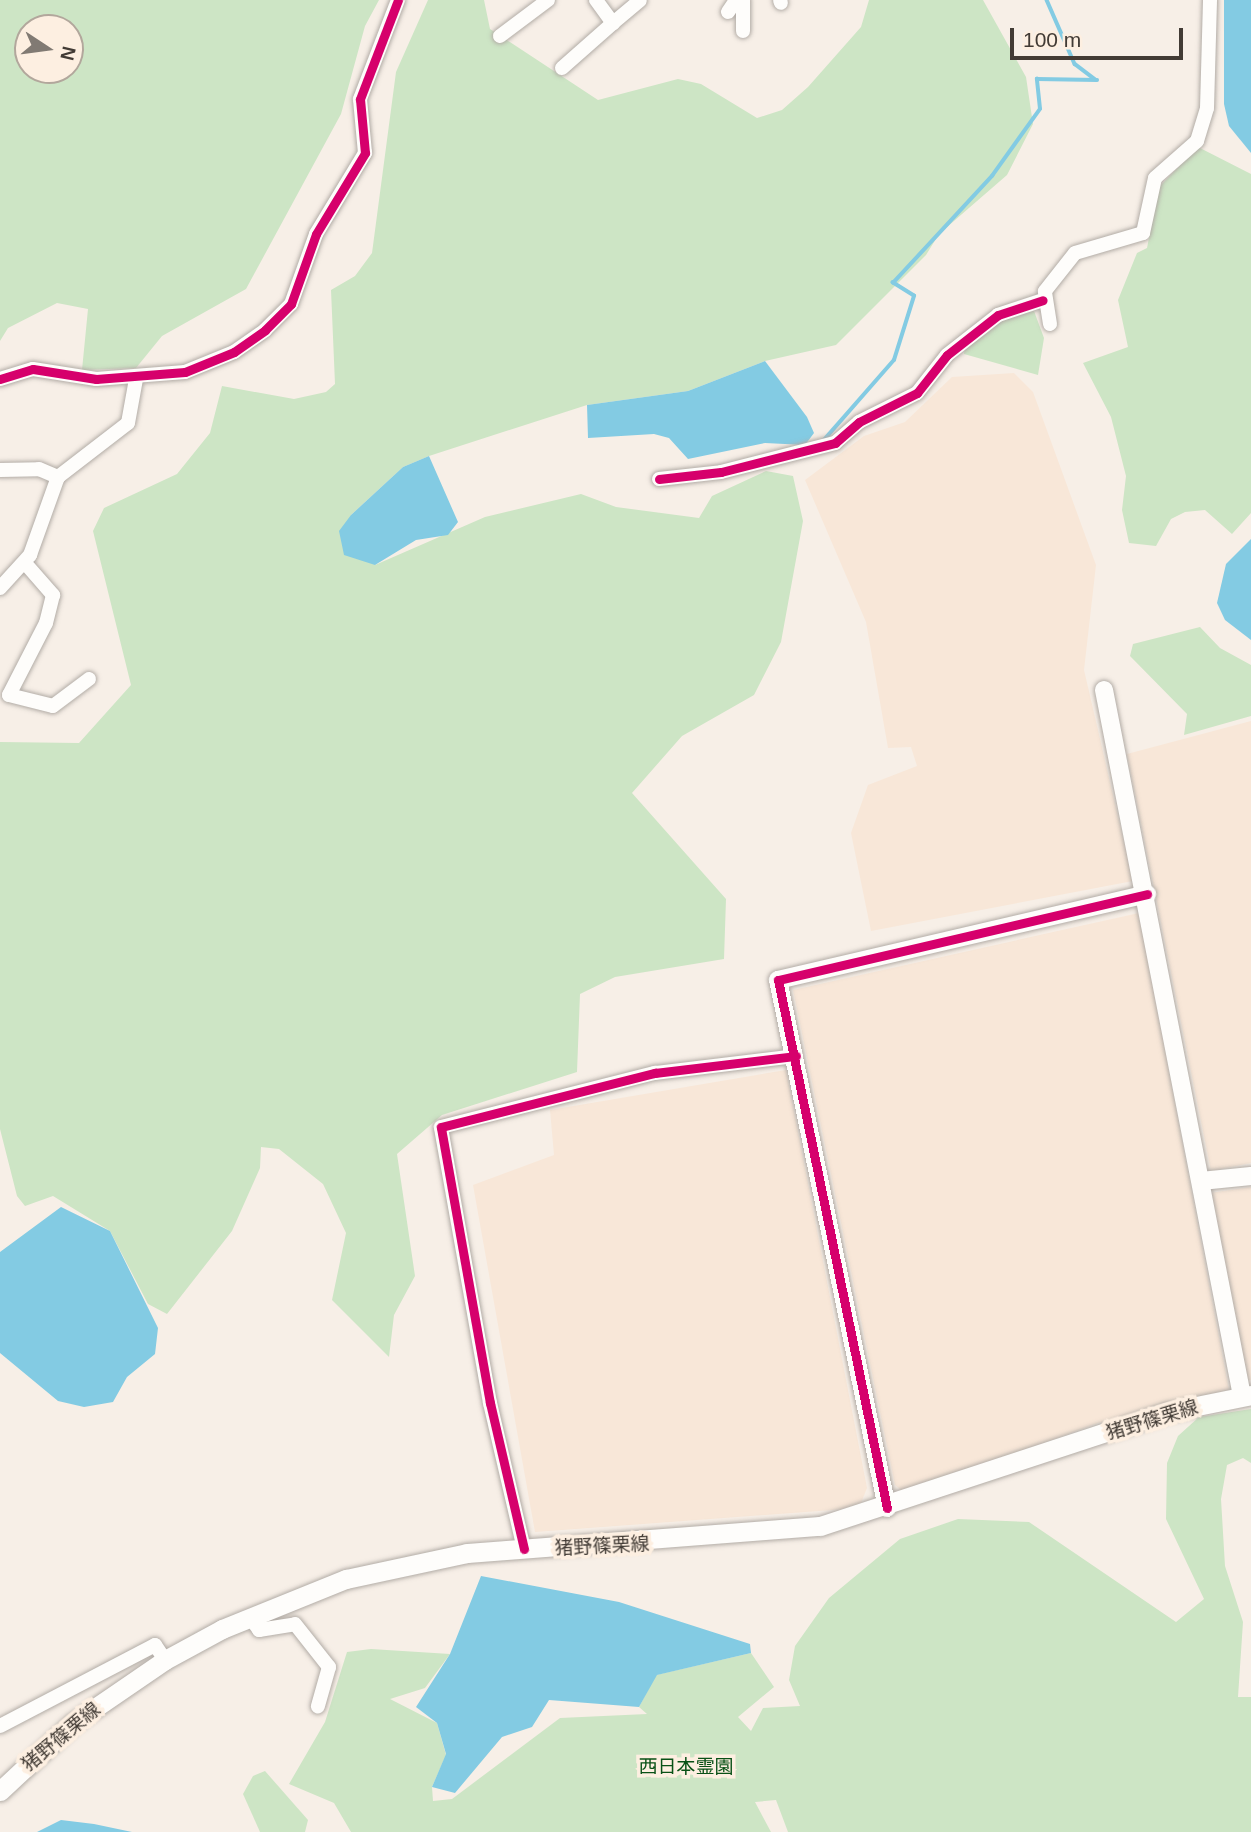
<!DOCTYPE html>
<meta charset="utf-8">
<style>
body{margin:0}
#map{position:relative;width:1251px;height:1832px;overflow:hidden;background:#f7efe7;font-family:Arial,"Noto Sans JP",sans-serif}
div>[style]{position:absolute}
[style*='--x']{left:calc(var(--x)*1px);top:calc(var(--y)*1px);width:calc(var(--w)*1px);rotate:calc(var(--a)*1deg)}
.built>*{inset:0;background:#f8e7d8}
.green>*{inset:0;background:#cde5c5}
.water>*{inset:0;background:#83cbe3}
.stream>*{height:3.5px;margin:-1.75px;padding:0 1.75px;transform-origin:1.75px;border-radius:1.75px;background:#83cbe3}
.roads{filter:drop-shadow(0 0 2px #b2aca6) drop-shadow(0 0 2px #b2aca6)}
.minor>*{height:14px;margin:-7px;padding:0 7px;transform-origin:7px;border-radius:7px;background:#fefdfb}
.tertiary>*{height:18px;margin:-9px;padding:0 9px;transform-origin:9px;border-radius:9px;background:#fefdfb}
.secondary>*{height:19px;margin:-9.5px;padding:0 9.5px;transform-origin:9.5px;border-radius:9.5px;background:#fefdfb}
.cycleway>*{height:9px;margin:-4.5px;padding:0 4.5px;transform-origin:4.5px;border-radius:4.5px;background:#d6006c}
span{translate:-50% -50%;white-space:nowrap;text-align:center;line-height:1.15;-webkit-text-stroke:7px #fdefe1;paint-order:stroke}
.street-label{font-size:19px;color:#423b35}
.park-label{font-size:19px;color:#095116}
.north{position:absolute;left:14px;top:14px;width:70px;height:70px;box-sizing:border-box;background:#fdefe1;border:2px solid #b2a79c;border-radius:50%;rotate:103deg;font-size:19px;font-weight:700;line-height:28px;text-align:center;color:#423b35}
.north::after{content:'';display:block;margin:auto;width:24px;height:32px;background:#817a73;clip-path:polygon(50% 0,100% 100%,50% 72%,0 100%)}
.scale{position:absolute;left:1010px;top:28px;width:173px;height:32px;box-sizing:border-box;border:4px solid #423b35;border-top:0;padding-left:9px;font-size:21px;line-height:24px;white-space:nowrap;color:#423b35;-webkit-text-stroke:5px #fdefe1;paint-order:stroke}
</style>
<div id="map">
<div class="built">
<div style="clip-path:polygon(1014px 373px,1033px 392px,1096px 565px,1084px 670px,1133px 881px,871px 931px,851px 833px,868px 785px,917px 766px,911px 747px,888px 748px,866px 622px,805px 480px,864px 436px,905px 422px,952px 377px)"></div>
<div style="clip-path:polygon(1251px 721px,1251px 1163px,1211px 1171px,1127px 754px)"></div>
<div style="clip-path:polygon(1139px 913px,1229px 1390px,1098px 1423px,906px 1494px,895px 1485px,793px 990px)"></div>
<div style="clip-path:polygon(786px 1070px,867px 1488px,859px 1508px,535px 1532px,473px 1185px,554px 1155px,550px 1110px)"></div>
<div style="clip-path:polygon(1251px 1187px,1251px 1380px,1247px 1380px,1210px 1193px)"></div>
</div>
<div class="green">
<div style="clip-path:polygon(evenodd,0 0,379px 0,365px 26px,341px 114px,246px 289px,162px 336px,136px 368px,82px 370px,88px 309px,57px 303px,8px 328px,0 341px,0 0,28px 28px,70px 28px,70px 70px,28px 70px,28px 28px)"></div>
<div style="clip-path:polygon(428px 0,484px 0,490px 29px,598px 100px,678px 79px,701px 84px,757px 118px,782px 110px,808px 87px,861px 27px,869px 0,983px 0,1026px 77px,1033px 124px,1007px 175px,939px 234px,926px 255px,836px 345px,765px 361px,688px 391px,587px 405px,429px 456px,403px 467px,351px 515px,375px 565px,485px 517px,581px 494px,616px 507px,699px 518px,712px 496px,766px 471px,793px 476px,803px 521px,781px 642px,754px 695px,682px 736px,632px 793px,726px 899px,724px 959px,615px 977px,580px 994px,577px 1072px,442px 1115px,397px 1154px,415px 1276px,394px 1315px,389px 1357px,332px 1300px,346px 1233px,323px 1184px,279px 1149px,261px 1147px,260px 1168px,232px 1231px,167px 1314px,148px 1304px,110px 1231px,53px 1196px,25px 1206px,17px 1196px,0 1129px,0 742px,79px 743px,131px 685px,93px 531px,104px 508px,177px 474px,210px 433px,222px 386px,294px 399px,326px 392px,335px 384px,331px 290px,355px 276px,372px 253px,396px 72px)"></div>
<div style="clip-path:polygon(1198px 147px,1251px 174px,1251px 513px,1232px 534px,1205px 510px,1185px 512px,1171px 519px,1156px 546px,1129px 543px,1122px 510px,1126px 476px,1111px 417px,1083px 363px,1128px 347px,1118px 300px,1137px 253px,1147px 248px,1159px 187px)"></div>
<div style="clip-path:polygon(1034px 311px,1044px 338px,1038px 375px,964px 354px,965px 345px,1001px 319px)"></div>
<div style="clip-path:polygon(1200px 627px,1220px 648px,1251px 665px,1251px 716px,1184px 735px,1187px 714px,1130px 656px,1133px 644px)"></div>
<div style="clip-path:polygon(1251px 1409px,1251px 1463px,1243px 1458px,1227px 1465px,1221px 1499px,1225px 1566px,1243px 1622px,1238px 1697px,1251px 1697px,1251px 1832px,788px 1832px,776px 1800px,755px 1802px,771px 1832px,351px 1832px,334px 1803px,289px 1784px,325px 1722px,347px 1652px,371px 1649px,450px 1654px,425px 1688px,390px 1699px,437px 1723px,446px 1755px,432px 1787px,433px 1801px,452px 1799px,560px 1718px,647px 1714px,639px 1707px,656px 1675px,751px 1653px,774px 1687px,738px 1717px,751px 1731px,763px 1708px,800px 1706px,789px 1680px,795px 1646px,829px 1598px,900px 1539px,958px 1519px,1029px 1522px,1176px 1622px,1204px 1599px,1166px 1519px,1167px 1463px,1178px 1436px,1199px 1417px)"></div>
<div style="clip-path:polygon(265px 1771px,308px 1820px,305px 1832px,260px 1832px,243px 1794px,253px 1776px)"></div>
</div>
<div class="water">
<div style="clip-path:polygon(1224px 0,1251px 0,1251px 153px,1229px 126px,1224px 104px)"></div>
<div style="clip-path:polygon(765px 361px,807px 417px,814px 433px,805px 445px,765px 443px,688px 459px,669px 438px,654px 434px,588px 438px,587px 405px,688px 391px)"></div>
<div style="clip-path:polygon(429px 456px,458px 522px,448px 535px,416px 540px,375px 565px,344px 555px,339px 531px,351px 515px,403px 467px)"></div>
<div style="clip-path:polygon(1251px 539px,1251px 640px,1225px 620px,1217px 603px,1226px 564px)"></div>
<div style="clip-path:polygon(61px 1207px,110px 1231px,158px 1328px,155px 1354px,127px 1377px,113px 1402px,84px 1407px,58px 1401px,0 1353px,0 1252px)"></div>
<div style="clip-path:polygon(481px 1576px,619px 1602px,750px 1644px,751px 1653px,657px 1675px,639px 1707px,549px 1700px,532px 1727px,502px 1737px,455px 1793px,432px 1787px,446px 1754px,437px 1723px,416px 1707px,450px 1654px)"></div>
<div style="clip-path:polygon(61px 1820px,94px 1824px,132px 1832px,37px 1832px)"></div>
</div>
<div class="stream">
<div style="--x:1047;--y:0;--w:70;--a:66.4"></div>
<div style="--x:1075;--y:64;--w:25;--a:37"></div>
<div style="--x:824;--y:440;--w:106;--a:-48.8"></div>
<div style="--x:894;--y:360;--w:67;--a:-72.6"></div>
<div style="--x:914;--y:296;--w:25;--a:-148"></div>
<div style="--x:893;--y:283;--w:146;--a:-47.2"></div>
<div style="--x:992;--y:176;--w:82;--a:-54.4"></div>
<div style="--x:1040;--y:109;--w:30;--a:-96"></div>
<div style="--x:1037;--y:79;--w:60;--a:1"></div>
</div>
<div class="roads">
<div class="minor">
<div style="--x:596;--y:0;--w:29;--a:54"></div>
<div style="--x:613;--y:23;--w:35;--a:-40"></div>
<div style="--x:780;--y:0;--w:3;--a:72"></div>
<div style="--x:728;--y:12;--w:14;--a:-56"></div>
<div style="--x:743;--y:31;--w:31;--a:-90"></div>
<div style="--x:500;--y:36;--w:60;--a:-36.9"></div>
<div style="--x:562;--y:68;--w:68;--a:-41.4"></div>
<div style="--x:1050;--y:324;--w:33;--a:-99"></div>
<div style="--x:1045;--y:291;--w:48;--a:-51.7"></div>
<div style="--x:1075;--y:253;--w:71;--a:-16.4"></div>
<div style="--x:1143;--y:233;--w:56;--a:-77.7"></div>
<div style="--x:1155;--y:178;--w:56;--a:-41.4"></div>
<div style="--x:1197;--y:141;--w:34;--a:-73"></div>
<div style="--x:1207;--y:108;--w:108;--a:-88.4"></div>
<div style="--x:0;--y:379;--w:34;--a:-17"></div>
<div style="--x:33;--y:369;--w:64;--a:9"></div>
<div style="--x:96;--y:379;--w:89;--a:-4.5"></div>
<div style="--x:185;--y:372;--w:53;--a:-22.2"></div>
<div style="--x:234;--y:352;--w:38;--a:-35"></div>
<div style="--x:265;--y:330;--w:37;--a:-45"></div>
<div style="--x:291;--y:304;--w:74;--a:-70.3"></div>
<div style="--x:316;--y:234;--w:95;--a:-58.8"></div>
<div style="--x:365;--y:153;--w:54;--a:-95.3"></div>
<div style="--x:360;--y:99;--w:106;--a:-69"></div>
<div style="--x:0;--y:470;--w:39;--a:-1"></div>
<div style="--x:39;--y:469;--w:21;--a:23"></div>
<div style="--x:659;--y:479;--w:62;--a:-6.4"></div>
<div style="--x:721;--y:472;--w:118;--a:-14.3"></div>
<div style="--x:835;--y:443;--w:32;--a:-41"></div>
<div style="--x:859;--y:422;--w:65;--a:-26.6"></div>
<div style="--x:917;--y:393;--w:48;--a:-51.7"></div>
<div style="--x:947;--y:355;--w:65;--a:-38.1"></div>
<div style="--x:998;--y:315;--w:47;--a:-18.4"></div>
<div style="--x:25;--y:563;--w:43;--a:48.8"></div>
<div style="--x:53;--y:595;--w:29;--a:104"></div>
<div style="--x:46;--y:623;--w:81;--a:117.2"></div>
<div style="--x:9;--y:695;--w:45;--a:14"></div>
<div style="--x:53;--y:706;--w:45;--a:-36.9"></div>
<div style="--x:0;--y:588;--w:45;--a:-47.7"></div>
<div style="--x:30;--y:555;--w:83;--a:-70.3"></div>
<div style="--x:58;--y:477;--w:88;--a:-37.6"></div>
<div style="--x:128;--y:423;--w:45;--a:-79.7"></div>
<div style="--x:524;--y:1549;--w:150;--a:-103.1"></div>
<div style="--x:490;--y:1403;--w:280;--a:-100.1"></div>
<div style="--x:441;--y:1127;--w:221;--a:-14.2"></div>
<div style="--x:655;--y:1073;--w:142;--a:-6.9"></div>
<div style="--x:250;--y:1617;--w:16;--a:55"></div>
<div style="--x:259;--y:1630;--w:36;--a:-9"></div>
<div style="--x:295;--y:1624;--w:55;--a:51.7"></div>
<div style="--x:329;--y:1667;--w:41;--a:105.8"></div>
<div style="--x:0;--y:1726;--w:175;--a:-27.6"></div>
<div style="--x:155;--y:1645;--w:18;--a:56"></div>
</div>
<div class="tertiary">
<div style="--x:1104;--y:690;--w:719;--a:78.94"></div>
<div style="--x:1201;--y:1181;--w:50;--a:-5.7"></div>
<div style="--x:887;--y:1508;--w:539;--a:-101.66"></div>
<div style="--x:778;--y:980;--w:379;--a:-13.1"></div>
</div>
<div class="secondary">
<div style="--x:0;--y:1791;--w:100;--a:-43"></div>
<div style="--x:73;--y:1723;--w:112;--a:-34.4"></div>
<div style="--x:165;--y:1660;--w:65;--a:-28.5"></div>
<div style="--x:222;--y:1629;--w:134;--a:-22"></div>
<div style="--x:346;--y:1579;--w:124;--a:-12.1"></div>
<div style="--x:467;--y:1553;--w:354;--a:-4.4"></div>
<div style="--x:820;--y:1526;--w:365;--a:-18.2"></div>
<div style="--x:1167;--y:1412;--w:86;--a:-11.4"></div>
</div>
</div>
<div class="cycleway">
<div style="--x:0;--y:379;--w:34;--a:-17"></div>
<div style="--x:33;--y:369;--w:64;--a:9"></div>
<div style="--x:96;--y:379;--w:89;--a:-4.5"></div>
<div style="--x:185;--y:372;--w:53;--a:-22.2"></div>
<div style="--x:234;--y:352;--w:38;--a:-35"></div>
<div style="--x:265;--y:330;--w:37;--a:-45"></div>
<div style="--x:291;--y:304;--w:74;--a:-70.3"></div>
<div style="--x:316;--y:234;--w:95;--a:-58.8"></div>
<div style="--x:365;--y:153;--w:54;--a:-95.3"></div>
<div style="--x:360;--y:99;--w:106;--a:-69"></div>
<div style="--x:659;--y:479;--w:62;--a:-6.4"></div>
<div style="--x:721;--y:472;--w:118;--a:-14.3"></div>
<div style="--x:835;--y:443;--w:32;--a:-41"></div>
<div style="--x:859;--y:422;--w:65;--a:-26.6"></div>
<div style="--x:917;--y:393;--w:48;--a:-51.7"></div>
<div style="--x:947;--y:355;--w:65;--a:-38.1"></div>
<div style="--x:998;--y:315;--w:47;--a:-18.4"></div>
<div style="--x:887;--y:1508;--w:539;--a:-101.66"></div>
<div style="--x:778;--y:980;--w:379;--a:-13.1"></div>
<div style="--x:524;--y:1549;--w:150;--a:-103.1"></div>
<div style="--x:490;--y:1403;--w:280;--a:-100.1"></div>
<div style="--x:441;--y:1127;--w:221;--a:-14.2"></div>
<div style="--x:655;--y:1073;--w:142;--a:-6.9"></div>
</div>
<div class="street-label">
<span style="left:1152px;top:1420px;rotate:-17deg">猪野篠栗線</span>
<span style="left:602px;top:1546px;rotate:-3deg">猪野篠栗線</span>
<span style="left:61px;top:1737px;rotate:-40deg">猪野篠栗線</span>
</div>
<div class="park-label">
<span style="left:686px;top:1767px">西日本霊園</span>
</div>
<div class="north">N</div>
<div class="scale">100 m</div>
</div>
